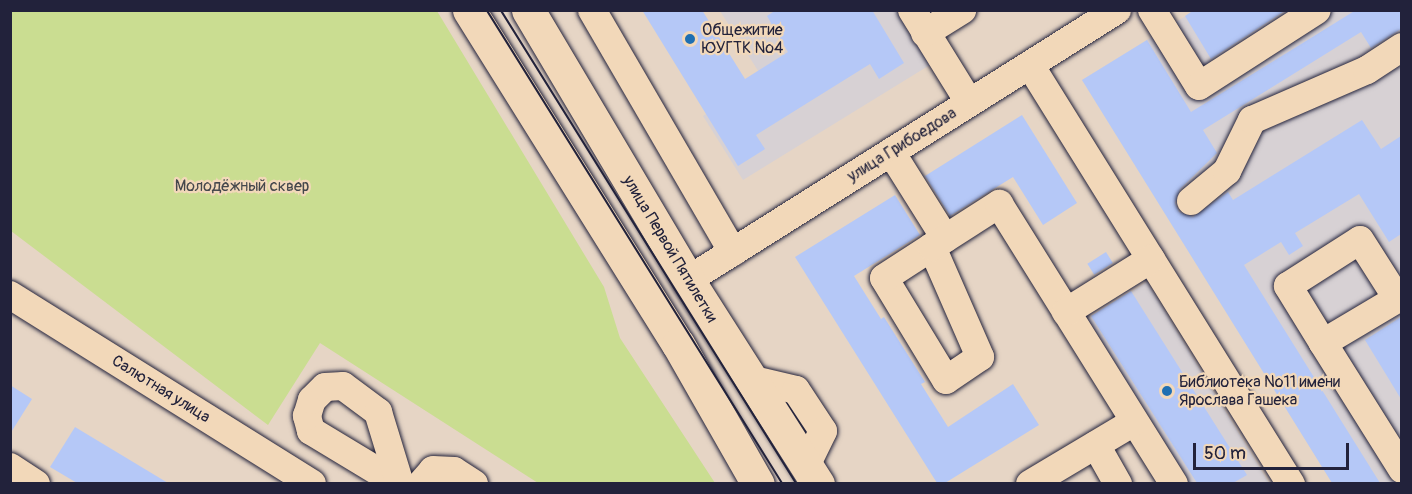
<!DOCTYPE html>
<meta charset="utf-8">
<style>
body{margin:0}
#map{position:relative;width:1412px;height:494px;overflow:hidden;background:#e6d5c5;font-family:Pangolin,sans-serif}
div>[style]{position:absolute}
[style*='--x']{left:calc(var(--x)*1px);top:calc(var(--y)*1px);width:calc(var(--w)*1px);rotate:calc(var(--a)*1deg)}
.built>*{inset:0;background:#d7d1d4}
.green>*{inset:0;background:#cadd91}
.building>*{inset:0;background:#b5c8f7;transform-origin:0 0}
.roads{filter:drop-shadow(0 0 2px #22223b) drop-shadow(0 0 2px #22223b)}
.minor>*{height:28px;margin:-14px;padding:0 14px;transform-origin:14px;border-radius:14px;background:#f2d8b9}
.major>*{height:33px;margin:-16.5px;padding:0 16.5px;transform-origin:16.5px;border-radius:16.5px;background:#f2d8b9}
.tram>*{height:1.5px;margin:-0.75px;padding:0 0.75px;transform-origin:0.75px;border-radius:0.75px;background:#22223b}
.dots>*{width:16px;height:16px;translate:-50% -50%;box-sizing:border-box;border:3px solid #f2d8b9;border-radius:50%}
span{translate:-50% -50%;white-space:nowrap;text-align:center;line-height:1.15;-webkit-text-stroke:4.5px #f2d8b9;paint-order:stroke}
.poi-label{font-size:16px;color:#22223b}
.left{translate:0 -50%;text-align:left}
.street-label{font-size:16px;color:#22223b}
.park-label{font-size:16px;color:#44474c}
.frame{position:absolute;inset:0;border:12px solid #22223b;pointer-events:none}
.scale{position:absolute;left:1193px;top:443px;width:156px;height:27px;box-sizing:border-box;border:3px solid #22223b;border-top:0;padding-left:8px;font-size:18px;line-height:21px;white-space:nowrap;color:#22223b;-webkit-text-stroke:4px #f2d8b9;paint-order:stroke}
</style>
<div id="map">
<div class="built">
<div style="clip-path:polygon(720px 11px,901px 11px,933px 63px,743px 180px,703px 116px,762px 77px)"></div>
<div style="clip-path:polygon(1194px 11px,1401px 11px,1401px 483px,1332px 483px,1082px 80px)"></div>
<div style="clip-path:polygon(1147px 282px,1269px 483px,1165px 483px,1072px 329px)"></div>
</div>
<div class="green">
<div style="clip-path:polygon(10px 11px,437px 11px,604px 287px,620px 338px,715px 483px,538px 483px,320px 343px,268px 425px,11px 231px)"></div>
</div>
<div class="building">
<div style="clip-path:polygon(642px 10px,702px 10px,745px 79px,788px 52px,767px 16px,776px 10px,872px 10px,904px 63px,879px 79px,870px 64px,756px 135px,765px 149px,738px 166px)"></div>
<div style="clip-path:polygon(1194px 10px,1286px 10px,1211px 59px,1185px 16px)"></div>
<div style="clip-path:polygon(1356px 10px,1401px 10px,1401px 29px,1371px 48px,1361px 32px,1203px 130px,1217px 153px,1180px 189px,1175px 203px,1179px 212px,1193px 217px,1228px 192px,1233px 200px,1362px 120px,1381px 149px,1401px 136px,1401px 234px,1389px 242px,1359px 194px,1295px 233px,1303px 246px,1289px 255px,1281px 242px,1244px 265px,1380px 483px,1332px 483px,1082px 80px,1147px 40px,1191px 112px)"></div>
<div style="clip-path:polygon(1022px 115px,1077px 203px,1043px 225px,1013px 177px,950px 216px,925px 176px)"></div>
<div style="clip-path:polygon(895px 195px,920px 235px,854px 276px,881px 319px,884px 317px,925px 382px,921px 384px,948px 427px,1013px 384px,1039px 425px,945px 483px,937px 483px,795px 257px)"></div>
<div style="left:1106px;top:252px;width:13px;height:22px;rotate:58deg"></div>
<div style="clip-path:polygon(1131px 291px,1247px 475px,1233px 483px,1197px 483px,1091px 316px)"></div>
<div style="clip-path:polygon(1401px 317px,1401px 399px,1365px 340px)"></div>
<div style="clip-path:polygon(10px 385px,32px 399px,10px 434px)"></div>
<div style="clip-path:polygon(75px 427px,168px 483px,77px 483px,50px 467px)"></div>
</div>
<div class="roads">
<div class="minor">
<div style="--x:592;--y:10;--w:280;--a:59.8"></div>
<div style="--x:912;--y:10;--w:108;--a:58.2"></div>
<div style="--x:1152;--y:10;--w:89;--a:58.3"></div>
<div style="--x:1199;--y:86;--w:140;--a:-32.8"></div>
<div style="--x:925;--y:33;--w:44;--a:-31.9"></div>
<div style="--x:1030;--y:65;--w:494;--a:58.1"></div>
<div style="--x:891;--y:152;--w:102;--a:57.9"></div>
<div style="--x:1191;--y:201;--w:47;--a:-39.8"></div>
<div style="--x:1227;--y:171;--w:57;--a:-63.9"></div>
<div style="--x:1252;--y:120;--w:125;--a:-23.5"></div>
<div style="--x:1367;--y:70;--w:42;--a:-33.3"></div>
<div style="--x:932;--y:247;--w:120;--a:66.4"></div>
<div style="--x:980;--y:357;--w:41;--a:145.9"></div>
<div style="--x:946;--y:380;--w:119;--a:-121.3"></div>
<div style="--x:884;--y:278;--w:57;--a:-32.9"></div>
<div style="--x:932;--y:247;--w:80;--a:-32.7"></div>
<div style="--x:999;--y:204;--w:330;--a:58"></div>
<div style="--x:688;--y:280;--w:507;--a:-32.19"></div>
<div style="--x:10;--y:295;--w:356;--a:32"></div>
<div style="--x:1402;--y:296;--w:92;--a:149.3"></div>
<div style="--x:1323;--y:343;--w:149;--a:57.9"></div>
<div style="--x:1066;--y:312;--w:100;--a:-31.9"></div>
<div style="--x:1323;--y:343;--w:67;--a:-121.6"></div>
<div style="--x:1288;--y:286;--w:85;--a:-32.6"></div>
<div style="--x:1360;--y:240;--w:69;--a:57.5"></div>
<div style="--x:749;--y:379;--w:48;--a:13.2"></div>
<div style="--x:796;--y:390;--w:49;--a:56.6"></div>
<div style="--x:823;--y:431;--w:39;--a:116"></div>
<div style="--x:1096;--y:445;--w:45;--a:60.6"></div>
<div style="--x:10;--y:467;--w:31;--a:33"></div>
<div style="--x:399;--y:484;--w:103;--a:-148.9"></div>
<div style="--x:311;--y:431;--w:16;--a:-105"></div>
<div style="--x:307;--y:416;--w:17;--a:-73"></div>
<div style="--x:312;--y:400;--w:18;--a:-45"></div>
<div style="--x:325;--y:387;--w:18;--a:-3"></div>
<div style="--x:343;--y:386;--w:44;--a:36.6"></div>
<div style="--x:378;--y:412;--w:75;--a:73"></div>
<div style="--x:421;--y:484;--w:18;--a:-49"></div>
<div style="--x:433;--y:470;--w:21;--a:3"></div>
<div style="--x:454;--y:471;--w:24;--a:33"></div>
<div style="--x:1030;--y:484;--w:121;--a:-30.8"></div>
</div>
<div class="major">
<div style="--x:469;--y:10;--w:394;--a:58"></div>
<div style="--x:678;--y:344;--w:161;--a:60.3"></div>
<div style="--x:528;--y:10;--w:314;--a:59.3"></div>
<div style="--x:688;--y:280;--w:242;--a:57.5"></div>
</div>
</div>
<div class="tram">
<div style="--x:487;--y:10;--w:559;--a:58.02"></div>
<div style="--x:501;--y:10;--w:559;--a:58.02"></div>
</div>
<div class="dots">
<div style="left:690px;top:39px;background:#1f6fb2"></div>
<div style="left:1167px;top:391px;background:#1f6fb2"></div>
</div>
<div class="poi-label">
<span class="left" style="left:702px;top:39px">Общежитие<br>ЮУГТК №4</span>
<span class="left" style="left:1179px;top:391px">Библиотека №11 имени<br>Ярослава Гашека</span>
</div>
<div class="street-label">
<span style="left:902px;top:145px;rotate:-32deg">улица Грибоедова</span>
<span style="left:670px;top:249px;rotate:59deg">улица Первой Пятилетки</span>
<span style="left:161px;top:389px;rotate:32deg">Салютная улица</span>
</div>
<div class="park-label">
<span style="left:242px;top:186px">Молодёжный сквер</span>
</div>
<div class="frame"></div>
<div class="scale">50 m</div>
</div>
